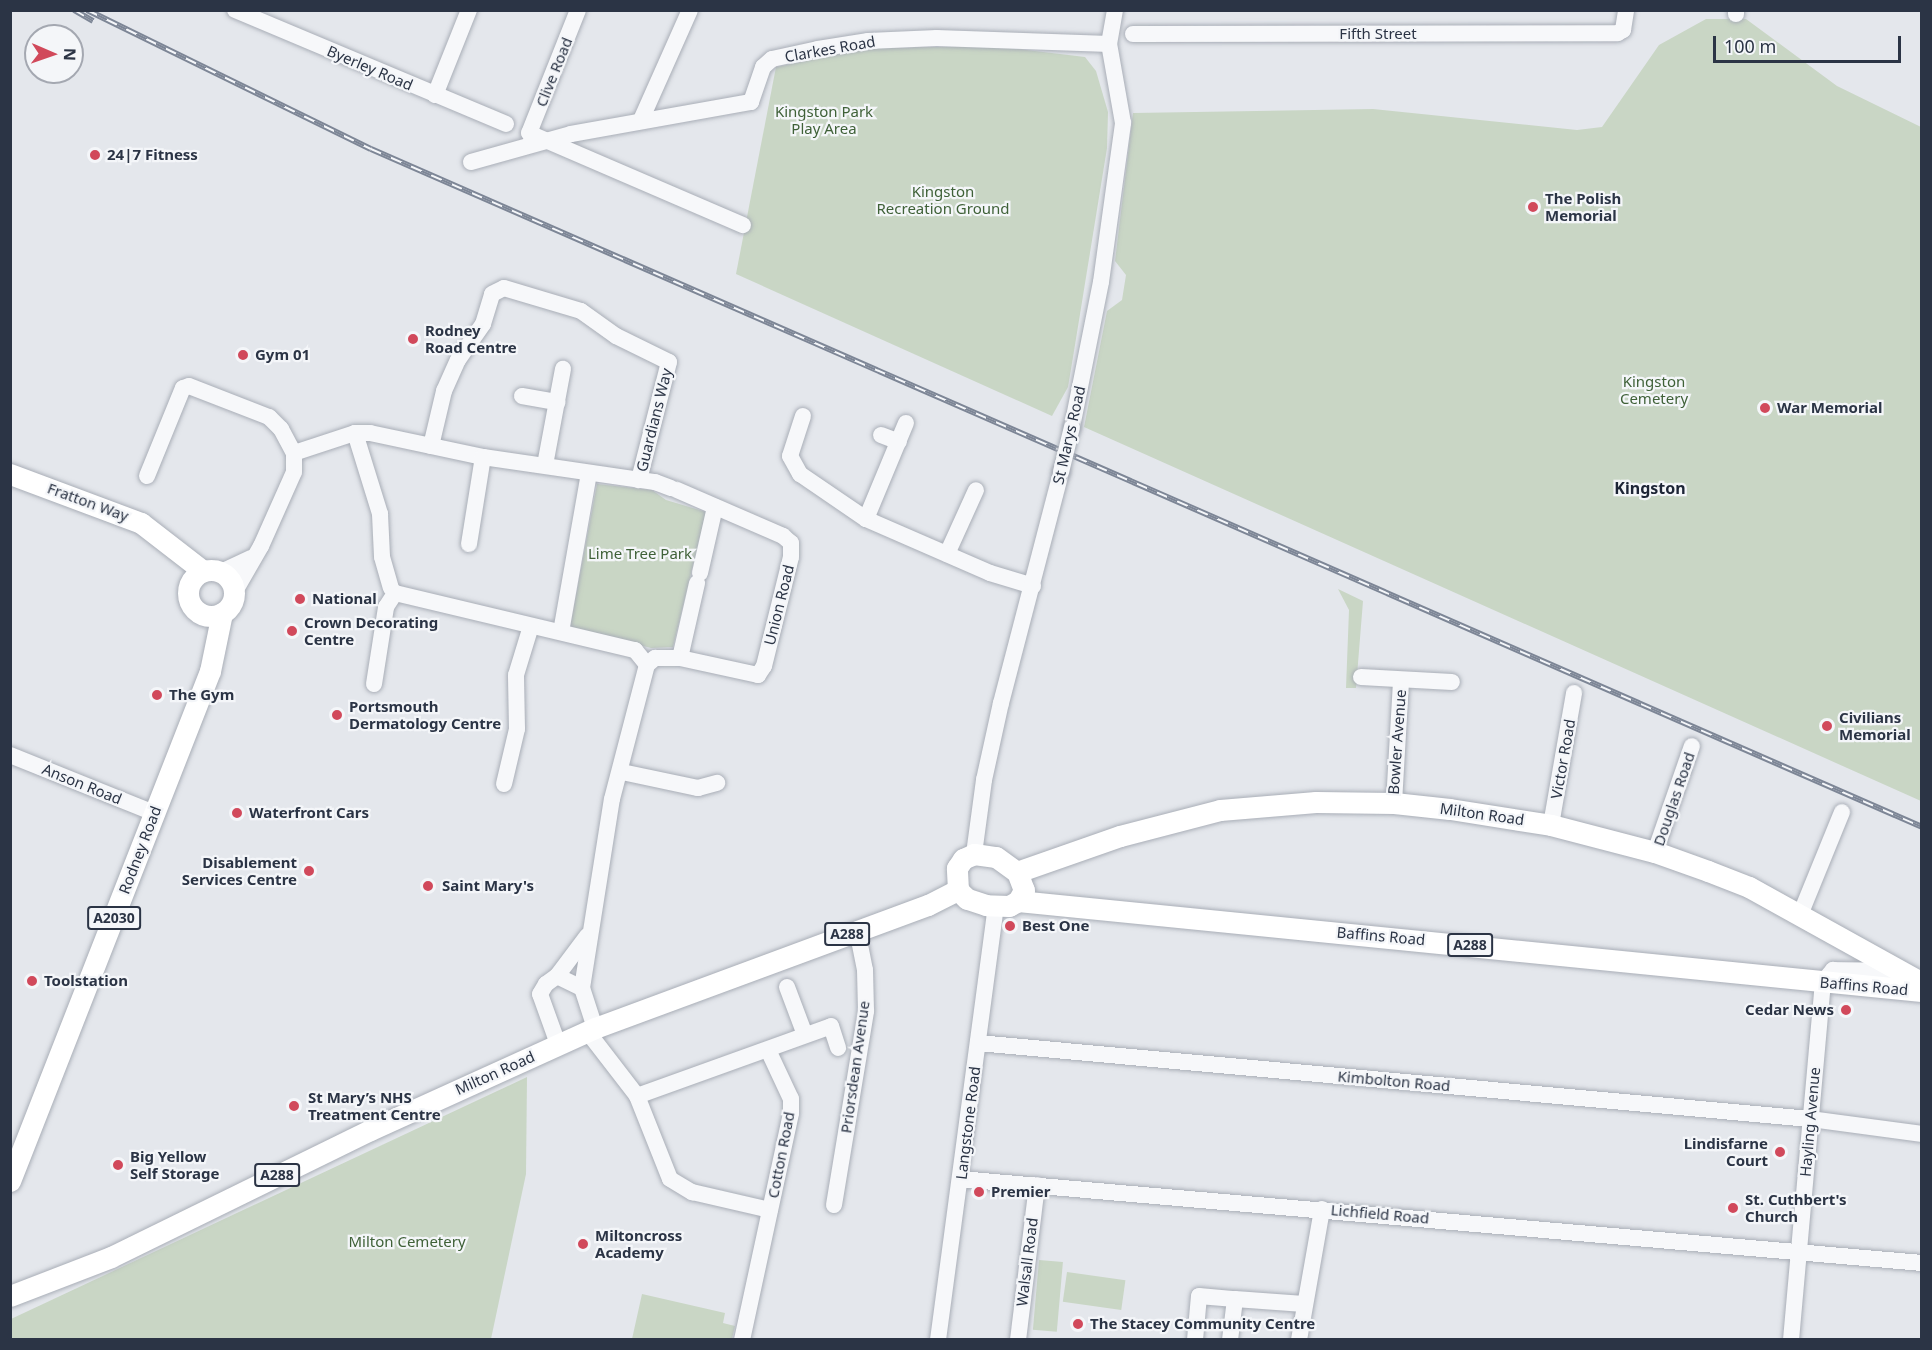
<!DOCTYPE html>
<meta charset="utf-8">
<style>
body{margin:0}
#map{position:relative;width:1932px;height:1350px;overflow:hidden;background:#e4e7ec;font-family:"Noto Sans",sans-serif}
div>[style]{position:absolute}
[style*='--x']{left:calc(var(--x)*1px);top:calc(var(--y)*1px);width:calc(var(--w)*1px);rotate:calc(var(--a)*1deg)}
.green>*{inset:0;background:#c9d6c5;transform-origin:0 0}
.roads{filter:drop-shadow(0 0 2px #a9aeb7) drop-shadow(0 0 2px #a9aeb7)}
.minor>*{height:16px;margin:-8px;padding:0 8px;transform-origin:8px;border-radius:8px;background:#f7f8fa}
.major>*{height:21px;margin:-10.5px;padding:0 10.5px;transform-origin:10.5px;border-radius:10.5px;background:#fff}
.major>.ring{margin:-10.5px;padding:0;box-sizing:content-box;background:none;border:21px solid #fff;border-radius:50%}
.rail>*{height:6px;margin-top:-3px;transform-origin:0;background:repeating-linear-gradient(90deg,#f4f6f9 0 11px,#7d8696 0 22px);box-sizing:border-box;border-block:2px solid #7d8696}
.bridges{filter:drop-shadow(0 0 2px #a9aeb7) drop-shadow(0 0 2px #a9aeb7)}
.minor-bridge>*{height:16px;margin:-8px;padding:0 8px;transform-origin:8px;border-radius:8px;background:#f7f8fa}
.dots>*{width:16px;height:16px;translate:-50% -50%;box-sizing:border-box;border:3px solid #f4f6f9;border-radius:50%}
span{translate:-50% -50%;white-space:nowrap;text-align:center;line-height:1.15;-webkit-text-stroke:4.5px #f4f6f9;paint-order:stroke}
.shield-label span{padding:2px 4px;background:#f4f6f9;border:2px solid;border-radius:4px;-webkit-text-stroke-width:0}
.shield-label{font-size:14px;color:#2b3445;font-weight:700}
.street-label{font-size:15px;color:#2b3445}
.park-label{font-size:15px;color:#3f6138}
.poi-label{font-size:15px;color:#2b3445;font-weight:700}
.left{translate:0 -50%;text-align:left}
.right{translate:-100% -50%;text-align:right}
.neighbourhood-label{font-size:16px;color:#1d2536;font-weight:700}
.frame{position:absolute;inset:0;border:12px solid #2b3445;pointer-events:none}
.north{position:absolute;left:24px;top:24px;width:60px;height:60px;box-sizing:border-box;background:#f4f6f9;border:2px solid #a4a8b1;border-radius:50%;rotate:92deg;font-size:16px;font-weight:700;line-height:24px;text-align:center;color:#2b3445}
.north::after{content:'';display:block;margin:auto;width:21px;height:27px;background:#d1495b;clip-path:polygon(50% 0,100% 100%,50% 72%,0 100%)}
.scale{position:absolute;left:1713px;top:36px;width:188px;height:27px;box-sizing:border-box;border:3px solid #2b3445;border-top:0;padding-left:8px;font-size:18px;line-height:21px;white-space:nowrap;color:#2b3445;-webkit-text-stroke:4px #f4f6f9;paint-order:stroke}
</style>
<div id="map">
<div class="green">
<div style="clip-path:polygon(1706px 19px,1746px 19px,1837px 86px,1921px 127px,1921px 801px,1084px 427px,1107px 311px,1122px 300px,1126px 275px,1115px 261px,1133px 113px,1373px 109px,1577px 130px,1602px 127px,1659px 45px)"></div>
<div style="clip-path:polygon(992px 46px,1085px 57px,1096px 71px,1108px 112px,1107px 148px,1074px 351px,1068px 387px,1052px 416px,736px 274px,776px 67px,871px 48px)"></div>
<div style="clip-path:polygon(597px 484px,652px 490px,666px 500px,706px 512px,673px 647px,651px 648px,570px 627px)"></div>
<div style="clip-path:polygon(1338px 589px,1363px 601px,1356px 688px,1346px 688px,1349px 610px)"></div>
<div style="clip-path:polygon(527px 1077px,526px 1174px,491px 1339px,11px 1339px,11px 1319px)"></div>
<div style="left:1039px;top:1260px;width:24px;height:70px;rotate:5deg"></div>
<div style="left:1067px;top:1272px;width:59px;height:30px;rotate:8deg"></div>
<div style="clip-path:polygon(642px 1294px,725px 1313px,723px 1323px,735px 1326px,732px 1339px,632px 1339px)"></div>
</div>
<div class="roads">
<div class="minor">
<div style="--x:235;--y:10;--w:294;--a:22.8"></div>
<div style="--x:578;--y:10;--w:132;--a:111.7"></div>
<div style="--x:529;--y:133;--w:233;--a:23.3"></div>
<div style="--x:1736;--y:14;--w:4;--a:-90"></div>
<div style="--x:1133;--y:34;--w:485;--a:-0.1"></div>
<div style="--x:1618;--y:33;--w:6;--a:-31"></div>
<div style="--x:1623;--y:30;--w:20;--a:-81"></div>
<div style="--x:435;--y:95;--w:92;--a:-68.2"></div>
<div style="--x:641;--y:120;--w:120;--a:-66"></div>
<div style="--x:471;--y:162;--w:104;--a:-15.6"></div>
<div style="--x:571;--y:134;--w:183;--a:-10.1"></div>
<div style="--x:751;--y:102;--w:37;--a:-71"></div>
<div style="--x:763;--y:67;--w:12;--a:-42"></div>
<div style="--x:772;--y:59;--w:47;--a:-12.3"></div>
<div style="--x:818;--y:49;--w:51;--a:-9.1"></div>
<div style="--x:868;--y:41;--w:69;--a:-2.5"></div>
<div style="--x:937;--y:38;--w:172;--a:2"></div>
<div style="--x:522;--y:396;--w:36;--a:10"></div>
<div style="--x:803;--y:416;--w:42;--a:108"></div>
<div style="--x:790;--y:456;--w:21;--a:61"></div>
<div style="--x:800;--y:474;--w:80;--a:34.3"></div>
<div style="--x:866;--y:519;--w:135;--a:23.5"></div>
<div style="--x:990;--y:573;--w:45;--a:16.8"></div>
<div style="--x:1072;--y:427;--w:148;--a:-78.7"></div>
<div style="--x:1101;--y:282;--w:161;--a:-82.1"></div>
<div style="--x:1123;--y:123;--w:80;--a:-100"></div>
<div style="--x:1109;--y:44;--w:35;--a:-80"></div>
<div style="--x:355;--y:433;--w:85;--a:72.8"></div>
<div style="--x:380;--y:514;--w:43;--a:87.3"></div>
<div style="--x:382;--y:557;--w:32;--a:74"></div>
<div style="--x:881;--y:435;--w:19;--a:21"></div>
<div style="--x:431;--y:446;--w:57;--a:-76.7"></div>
<div style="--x:444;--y:391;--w:34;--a:-66"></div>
<div style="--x:458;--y:360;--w:44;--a:-55.2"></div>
<div style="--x:483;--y:324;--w:31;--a:-73"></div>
<div style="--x:492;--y:294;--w:13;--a:-27"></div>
<div style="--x:504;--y:288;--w:80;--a:16.6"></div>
<div style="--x:581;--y:311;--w:43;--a:35.5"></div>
<div style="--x:616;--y:336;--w:59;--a:26.1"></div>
<div style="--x:669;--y:362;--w:122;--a:104.3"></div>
<div style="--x:294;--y:453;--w:64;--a:-18.2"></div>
<div style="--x:355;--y:433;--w:15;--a:0"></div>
<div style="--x:370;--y:433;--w:116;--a:12"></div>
<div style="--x:483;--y:457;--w:174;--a:8.3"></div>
<div style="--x:655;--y:482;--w:17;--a:21"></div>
<div style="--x:545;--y:465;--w:98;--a:-79.4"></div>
<div style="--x:147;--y:476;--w:95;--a:-67.8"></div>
<div style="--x:183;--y:388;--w:6;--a:-18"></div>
<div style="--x:189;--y:386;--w:86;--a:21.2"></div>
<div style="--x:269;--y:417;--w:17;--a:45"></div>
<div style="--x:281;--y:429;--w:27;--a:62"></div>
<div style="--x:294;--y:453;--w:19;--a:90"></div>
<div style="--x:294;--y:472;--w:81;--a:114"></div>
<div style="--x:261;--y:546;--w:54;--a:119.9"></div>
<div style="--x:866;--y:519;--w:104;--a:-67.4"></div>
<div style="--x:469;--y:544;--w:88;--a:-80.9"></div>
<div style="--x:947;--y:554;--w:70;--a:-65.6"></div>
<div style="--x:221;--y:572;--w:33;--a:-25"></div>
<div style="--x:700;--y:573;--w:68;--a:-77.2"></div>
<div style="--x:561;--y:632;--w:160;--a:-80"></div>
<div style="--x:680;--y:658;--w:77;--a:-77.2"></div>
<div style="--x:1361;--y:677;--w:91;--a:3.1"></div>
<div style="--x:374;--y:684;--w:78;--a:-81.1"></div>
<div style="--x:386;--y:607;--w:17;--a:-57"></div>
<div style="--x:395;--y:593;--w:247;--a:13.4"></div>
<div style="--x:635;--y:650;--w:19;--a:51"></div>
<div style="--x:10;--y:755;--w:155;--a:21.9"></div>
<div style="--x:622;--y:772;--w:78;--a:11.9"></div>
<div style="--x:698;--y:788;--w:20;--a:-15"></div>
<div style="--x:504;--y:784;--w:57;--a:-76.7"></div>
<div style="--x:517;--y:729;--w:54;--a:-91.1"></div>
<div style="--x:516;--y:675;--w:51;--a:-73"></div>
<div style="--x:1394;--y:803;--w:123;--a:-86.7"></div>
<div style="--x:1551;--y:825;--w:134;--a:-80.1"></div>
<div style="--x:1655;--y:852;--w:112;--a:-70.8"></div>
<div style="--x:974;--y:854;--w:75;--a:-82.3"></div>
<div style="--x:984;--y:780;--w:79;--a:-77.6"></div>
<div style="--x:1001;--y:703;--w:239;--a:-75.4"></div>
<div style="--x:1800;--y:915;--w:111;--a:-67.8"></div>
<div style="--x:557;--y:976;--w:50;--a:-53.1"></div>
<div style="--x:787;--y:987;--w:51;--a:69.4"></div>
<div style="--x:595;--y:1028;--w:42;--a:-108"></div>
<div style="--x:582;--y:988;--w:191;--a:-81"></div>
<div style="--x:612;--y:799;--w:138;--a:-75.4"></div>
<div style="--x:647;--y:665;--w:11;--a:-41"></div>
<div style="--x:655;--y:658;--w:25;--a:0"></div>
<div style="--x:680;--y:658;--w:80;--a:12.3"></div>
<div style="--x:758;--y:675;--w:11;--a:-56"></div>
<div style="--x:764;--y:666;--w:112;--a:-76.1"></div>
<div style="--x:791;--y:557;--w:14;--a:-90"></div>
<div style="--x:791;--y:543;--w:11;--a:-139"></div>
<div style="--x:783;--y:536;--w:116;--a:-156.5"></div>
<div style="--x:587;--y:1031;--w:82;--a:52.4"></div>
<div style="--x:637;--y:1096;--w:206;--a:-19.8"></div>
<div style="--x:831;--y:1026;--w:23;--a:72"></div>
<div style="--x:978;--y:1043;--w:835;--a:5.22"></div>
<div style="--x:1810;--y:1119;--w:113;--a:7.6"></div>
<div style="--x:558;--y:1044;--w:53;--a:-109.8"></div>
<div style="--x:540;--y:994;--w:12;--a:-59"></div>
<div style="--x:546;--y:984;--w:14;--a:-36"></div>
<div style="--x:557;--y:976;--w:28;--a:26"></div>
<div style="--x:637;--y:1096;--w:89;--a:68.3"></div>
<div style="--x:670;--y:1179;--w:26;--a:31"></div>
<div style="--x:692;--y:1192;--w:80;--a:13"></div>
<div style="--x:960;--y:1179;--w:966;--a:4.99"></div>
<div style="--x:834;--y:1205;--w:197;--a:-80.6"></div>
<div style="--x:866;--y:1011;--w:41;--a:-91.4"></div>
<div style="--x:865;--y:970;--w:41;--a:-101.3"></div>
<div style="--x:742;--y:1340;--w:232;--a:-77.8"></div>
<div style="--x:791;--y:1113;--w:14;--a:-90"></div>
<div style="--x:791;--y:1099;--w:54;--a:-115.1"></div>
<div style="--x:938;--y:1340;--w:438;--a:-82.4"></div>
<div style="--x:1018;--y:1340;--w:156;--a:-83"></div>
<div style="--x:1195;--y:1340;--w:44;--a:-84.8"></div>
<div style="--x:1199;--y:1296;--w:36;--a:5"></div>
<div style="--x:1230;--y:1340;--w:41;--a:-83"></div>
<div style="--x:1235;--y:1299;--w:69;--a:4.1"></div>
<div style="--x:1299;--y:1340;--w:133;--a:-80"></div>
<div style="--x:1791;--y:1340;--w:359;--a:-84.9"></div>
<div style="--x:1823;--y:982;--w:16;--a:-50"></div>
<div style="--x:1833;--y:970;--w:62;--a:0.9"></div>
</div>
<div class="major">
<div style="--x:10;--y:474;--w:140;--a:20.5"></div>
<div style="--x:141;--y:523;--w:78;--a:37.7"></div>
<div class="ring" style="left:188px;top:570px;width:25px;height:25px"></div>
<div style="--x:974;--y:854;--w:22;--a:8"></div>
<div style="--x:996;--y:857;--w:26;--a:36"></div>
<div style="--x:1017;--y:872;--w:19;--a:69"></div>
<div style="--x:1024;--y:890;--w:13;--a:119"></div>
<div style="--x:1018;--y:901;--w:10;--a:151"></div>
<div style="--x:1009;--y:906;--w:23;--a:-178"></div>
<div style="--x:986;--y:905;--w:20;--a:-162"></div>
<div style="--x:967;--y:899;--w:13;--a:-135"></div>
<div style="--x:958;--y:890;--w:22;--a:-93"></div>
<div style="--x:957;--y:868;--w:11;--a:-56"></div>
<div style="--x:963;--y:859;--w:12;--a:-24"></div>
<div style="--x:1017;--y:872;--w:109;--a:-19.3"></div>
<div style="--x:1120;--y:836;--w:103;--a:-14.6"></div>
<div style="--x:1220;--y:810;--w:96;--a:-4.8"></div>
<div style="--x:1316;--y:802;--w:78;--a:0.7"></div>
<div style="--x:1394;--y:803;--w:56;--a:6.1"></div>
<div style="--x:1450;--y:809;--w:102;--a:9"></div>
<div style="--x:1551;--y:825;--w:107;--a:14.6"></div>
<div style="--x:1655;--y:852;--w:56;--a:19.7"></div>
<div style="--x:1708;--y:871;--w:44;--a:21.3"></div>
<div style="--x:1749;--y:887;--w:198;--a:29"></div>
<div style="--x:1018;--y:901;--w:908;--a:5.69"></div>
<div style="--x:10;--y:1181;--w:548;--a:-68.59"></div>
<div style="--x:210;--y:671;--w:59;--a:-78.3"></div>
<div style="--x:10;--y:1296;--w:108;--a:-21.1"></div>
<div style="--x:111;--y:1257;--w:288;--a:-26.1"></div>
<div style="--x:370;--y:1130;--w:247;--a:-24.4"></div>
<div style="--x:595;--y:1028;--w:355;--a:-20.3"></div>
<div style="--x:928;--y:905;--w:34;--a:-27"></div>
</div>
</div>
<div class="rail">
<div style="--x:74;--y:10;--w:22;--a:30"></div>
<div style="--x:87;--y:10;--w:316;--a:26.1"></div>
<div style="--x:371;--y:149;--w:1693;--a:23.61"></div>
</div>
<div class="bridges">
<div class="minor-bridge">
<div style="--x:1061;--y:472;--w:46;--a:-76.3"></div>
</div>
</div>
<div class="dots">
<div style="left:95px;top:155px;background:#d1495b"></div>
<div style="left:1533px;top:207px;background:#d1495b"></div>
<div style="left:413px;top:339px;background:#d1495b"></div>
<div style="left:243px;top:355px;background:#d1495b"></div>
<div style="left:1765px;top:408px;background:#d1495b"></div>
<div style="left:300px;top:599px;background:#d1495b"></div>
<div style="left:292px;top:631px;background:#d1495b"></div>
<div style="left:157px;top:695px;background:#d1495b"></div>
<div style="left:337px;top:715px;background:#d1495b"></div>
<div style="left:1827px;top:726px;background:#d1495b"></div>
<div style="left:237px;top:813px;background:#d1495b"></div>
<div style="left:309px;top:871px;background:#d1495b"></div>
<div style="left:428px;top:886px;background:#d1495b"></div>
<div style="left:1010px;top:926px;background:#d1495b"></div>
<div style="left:32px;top:981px;background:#d1495b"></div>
<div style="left:1846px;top:1010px;background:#d1495b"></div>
<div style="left:294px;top:1106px;background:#d1495b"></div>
<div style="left:1780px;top:1152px;background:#d1495b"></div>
<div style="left:118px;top:1165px;background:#d1495b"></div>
<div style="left:979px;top:1192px;background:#d1495b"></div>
<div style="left:1733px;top:1208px;background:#d1495b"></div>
<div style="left:583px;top:1244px;background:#d1495b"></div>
<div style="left:1078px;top:1324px;background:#d1495b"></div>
</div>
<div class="shield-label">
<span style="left:114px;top:918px">A2030</span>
<span style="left:847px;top:934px">A288</span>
<span style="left:1470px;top:945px">A288</span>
<span style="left:277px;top:1175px">A288</span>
</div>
<div class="street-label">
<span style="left:1378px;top:34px">Fifth Street</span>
<span style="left:830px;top:49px;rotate:-10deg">Clarkes Road</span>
<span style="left:370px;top:68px;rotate:23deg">Byerley Road</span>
<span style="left:554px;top:72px;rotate:-68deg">Clive Road</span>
<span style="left:654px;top:420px;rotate:-76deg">Guardians Way</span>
<span style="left:1069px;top:435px;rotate:-77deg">St Marys Road</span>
<span style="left:88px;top:502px;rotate:20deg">Fratton Way</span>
<span style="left:779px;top:605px;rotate:-76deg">Union Road</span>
<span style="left:1397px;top:742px;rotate:-86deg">Bowler Avenue</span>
<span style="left:1563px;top:759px;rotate:-80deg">Victor Road</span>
<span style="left:82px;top:784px;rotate:22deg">Anson Road</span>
<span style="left:1674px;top:799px;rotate:-71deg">Douglas Road</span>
<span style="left:1482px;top:814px;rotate:8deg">Milton Road</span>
<span style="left:140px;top:850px;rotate:-69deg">Rodney Road</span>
<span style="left:1381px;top:936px;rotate:5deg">Baffins Road</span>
<span style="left:1864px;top:986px;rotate:5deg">Baffins Road</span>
<span style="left:855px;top:1067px;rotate:-82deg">Priorsdean Avenue</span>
<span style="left:495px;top:1073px;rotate:-24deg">Milton Road</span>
<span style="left:1394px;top:1081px;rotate:5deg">Kimbolton Road</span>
<span style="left:1810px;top:1122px;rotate:-85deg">Hayling Avenue</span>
<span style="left:968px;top:1123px;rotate:-83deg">Langstone Road</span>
<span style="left:781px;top:1155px;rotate:-79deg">Cotton Road</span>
<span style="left:1380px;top:1214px;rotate:5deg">Lichfield Road</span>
<span style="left:1027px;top:1262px;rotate:-83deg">Walsall Road</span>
</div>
<div class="park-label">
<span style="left:824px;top:120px">Kingston Park<br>Play Area</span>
<span style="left:943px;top:200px">Kingston<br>Recreation Ground</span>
<span style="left:1654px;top:390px">Kingston<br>Cemetery</span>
<span style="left:640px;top:554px">Lime Tree Park</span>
<span style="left:407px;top:1242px">Milton Cemetery</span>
</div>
<div class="poi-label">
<span class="left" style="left:107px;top:155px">24|7 Fitness</span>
<span class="left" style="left:1545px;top:207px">The Polish<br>Memorial</span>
<span class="left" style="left:425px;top:339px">Rodney<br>Road Centre</span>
<span class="left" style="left:255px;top:355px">Gym 01</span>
<span class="left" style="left:1777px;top:408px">War Memorial</span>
<span class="left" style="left:312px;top:599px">National</span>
<span class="left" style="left:304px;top:631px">Crown Decorating<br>Centre</span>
<span class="left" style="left:169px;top:695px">The Gym</span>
<span class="left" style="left:349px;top:715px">Portsmouth<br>Dermatology Centre</span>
<span class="left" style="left:1839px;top:726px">Civilians<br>Memorial</span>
<span class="left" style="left:249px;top:813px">Waterfront Cars</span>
<span class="right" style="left:297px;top:871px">Disablement<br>Services Centre</span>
<span class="left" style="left:442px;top:886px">Saint Mary's</span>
<span class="left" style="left:1022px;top:926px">Best One</span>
<span class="left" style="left:44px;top:981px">Toolstation</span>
<span class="right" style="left:1834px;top:1010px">Cedar News</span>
<span class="left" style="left:308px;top:1106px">St Mary’s NHS<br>Treatment Centre</span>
<span class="right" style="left:1768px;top:1152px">Lindisfarne<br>Court</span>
<span class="left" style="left:130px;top:1165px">Big Yellow<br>Self Storage</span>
<span class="left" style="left:991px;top:1192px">Premier</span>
<span class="left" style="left:1745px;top:1208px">St. Cuthbert's<br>Church</span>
<span class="left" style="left:595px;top:1244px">Miltoncross<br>Academy</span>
<span class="left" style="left:1090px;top:1324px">The Stacey Community Centre</span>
</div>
<div class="neighbourhood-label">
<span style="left:1650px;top:488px">Kingston</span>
</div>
<div class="frame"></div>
<div class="north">N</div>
<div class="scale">100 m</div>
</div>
